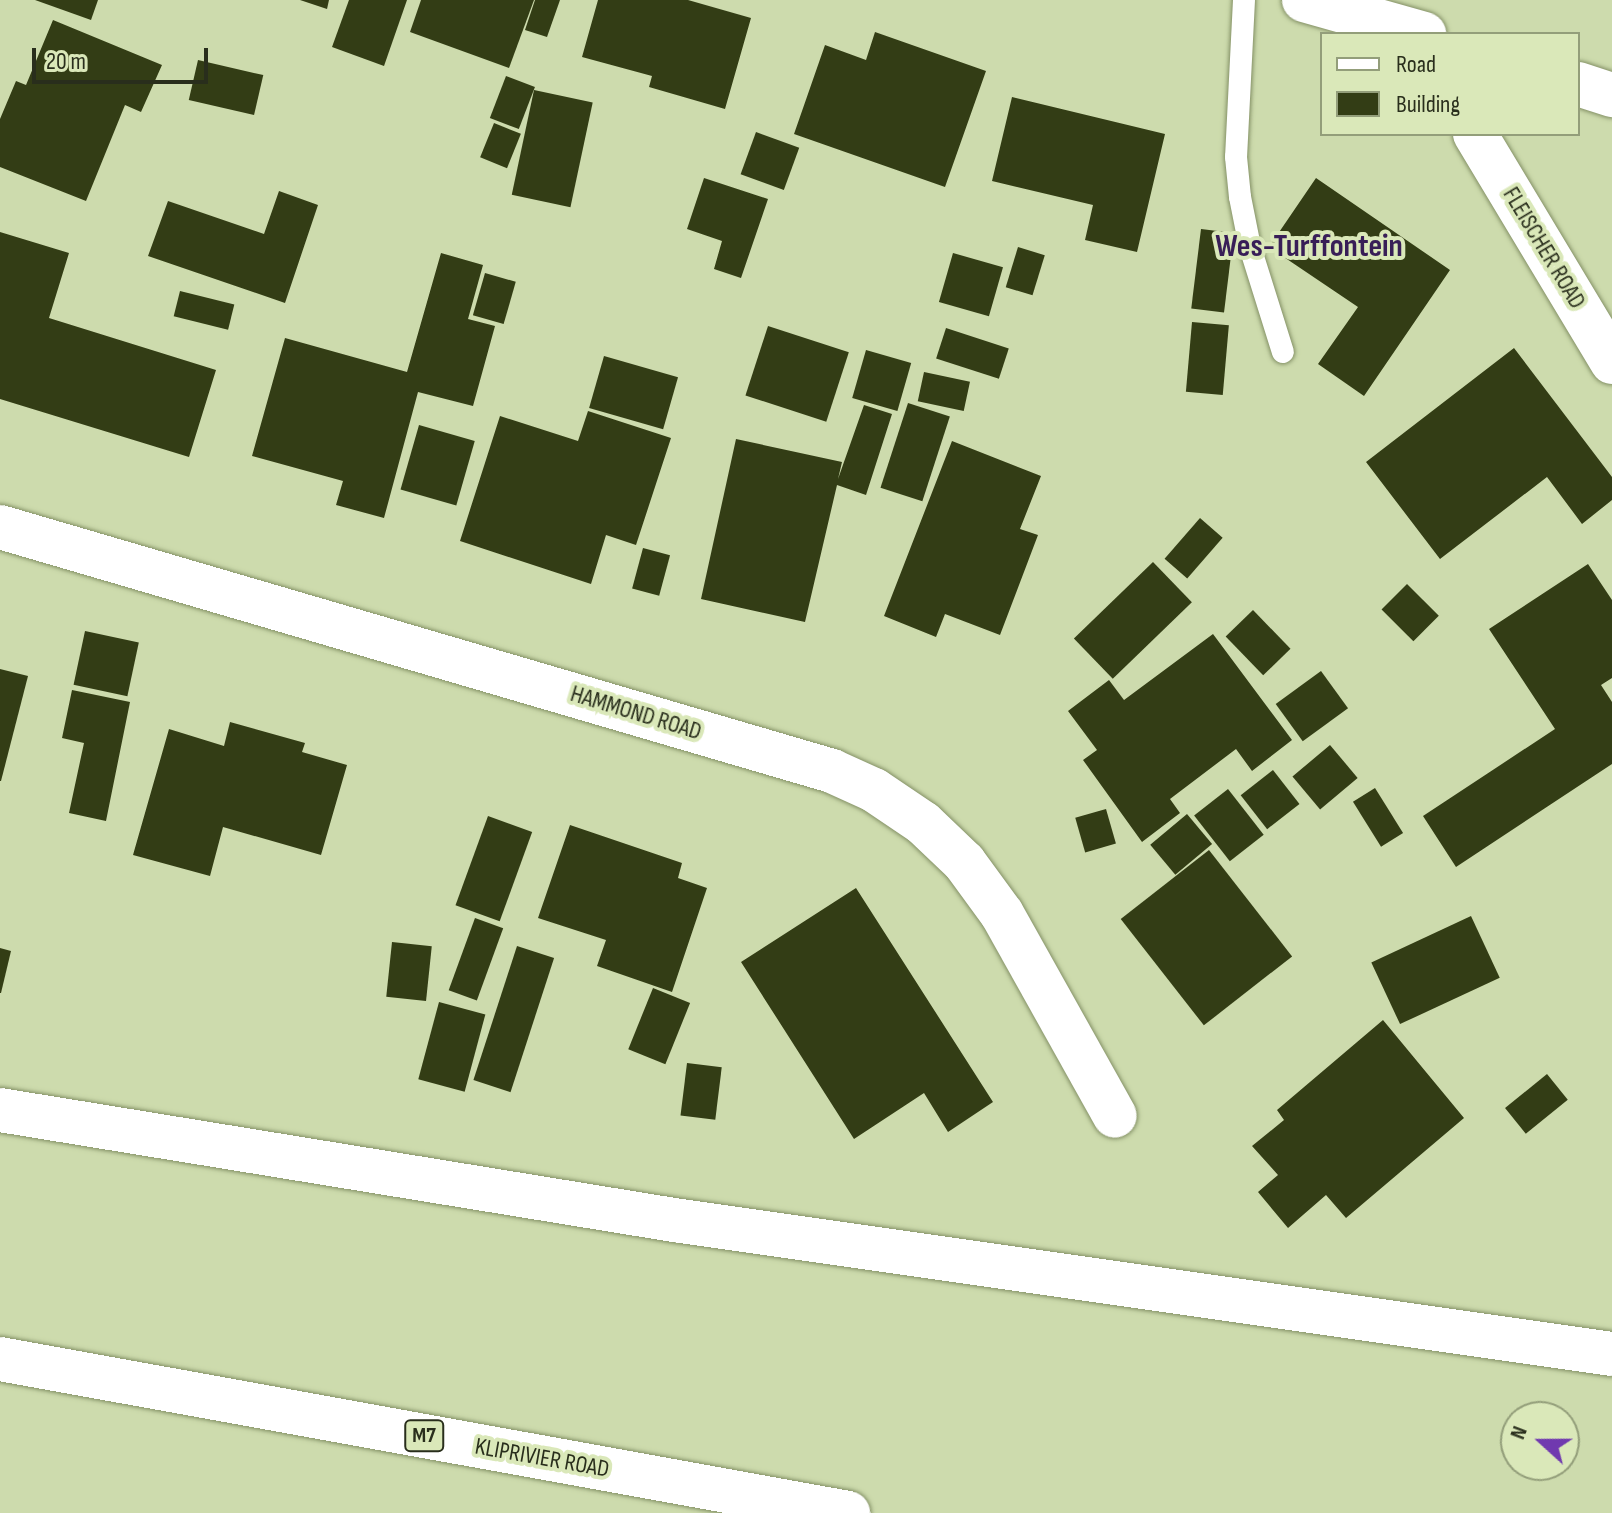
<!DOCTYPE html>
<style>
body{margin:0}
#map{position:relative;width:1612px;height:1513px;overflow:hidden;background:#cddbad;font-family:"Sofia Sans Condensed",sans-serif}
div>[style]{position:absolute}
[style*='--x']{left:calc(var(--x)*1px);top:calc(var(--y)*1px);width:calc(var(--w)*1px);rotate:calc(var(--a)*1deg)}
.building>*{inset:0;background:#333d15;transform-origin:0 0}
.roads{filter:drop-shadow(0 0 2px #849166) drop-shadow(0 0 2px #849166)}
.service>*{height:22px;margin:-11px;padding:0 11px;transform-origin:11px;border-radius:11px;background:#fff}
.minor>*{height:44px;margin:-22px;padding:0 22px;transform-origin:22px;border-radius:22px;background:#fff}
.tertiary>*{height:44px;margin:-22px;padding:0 22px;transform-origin:22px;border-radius:22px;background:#fff}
.primary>*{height:44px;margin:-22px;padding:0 22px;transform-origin:22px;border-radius:22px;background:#fff}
span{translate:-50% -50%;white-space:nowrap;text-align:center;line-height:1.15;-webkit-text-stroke:8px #dae8b9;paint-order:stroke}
.shield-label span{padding:2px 6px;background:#dae8b9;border:2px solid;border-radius:6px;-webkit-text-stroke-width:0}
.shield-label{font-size:22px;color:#292e1c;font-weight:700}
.street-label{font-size:24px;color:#292e1c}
.district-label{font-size:32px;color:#381e57;font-weight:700}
.legend{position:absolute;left:1320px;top:32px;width:260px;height:104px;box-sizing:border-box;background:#dae8b9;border:2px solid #939e7a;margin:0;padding:10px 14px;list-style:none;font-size:24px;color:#292e1c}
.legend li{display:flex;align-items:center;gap:16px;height:40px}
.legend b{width:40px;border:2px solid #939e7a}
.north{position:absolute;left:1500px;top:1401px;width:80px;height:80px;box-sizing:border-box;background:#dae8b9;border:2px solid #939e7a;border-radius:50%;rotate:291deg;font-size:22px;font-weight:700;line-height:32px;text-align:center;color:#292e1c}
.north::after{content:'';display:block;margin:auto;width:28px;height:36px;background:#7039af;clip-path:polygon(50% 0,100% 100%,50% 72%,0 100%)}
.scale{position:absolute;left:32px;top:48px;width:176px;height:36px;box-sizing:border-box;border:4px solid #292e1c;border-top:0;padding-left:10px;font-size:24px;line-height:28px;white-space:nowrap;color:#292e1c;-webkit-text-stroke:6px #dae8b9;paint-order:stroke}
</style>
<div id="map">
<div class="building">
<div style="clip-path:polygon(35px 0,98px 0,91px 20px)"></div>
<div style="clip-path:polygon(300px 0,329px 0,327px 9px)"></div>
<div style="clip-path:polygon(349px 0,407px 0,384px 66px,332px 47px)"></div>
<div style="clip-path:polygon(421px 0,534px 0,509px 68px,410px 32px)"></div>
<div style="clip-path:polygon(535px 0,560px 0,547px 37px,525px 30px)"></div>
<div style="clip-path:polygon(598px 0,688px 0,751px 18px,725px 109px,649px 87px,652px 76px,582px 57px)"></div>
<div style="clip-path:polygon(53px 20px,162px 65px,141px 112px,125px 105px,86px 201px,0 167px,0 119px,16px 81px,26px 85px)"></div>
<div style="clip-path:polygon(875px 32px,986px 71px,945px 187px,794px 134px,825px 45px,866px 60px)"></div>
<div style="left:198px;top:60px;width:67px;height:41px;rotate:13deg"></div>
<div style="left:506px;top:76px;width:31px;height:45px;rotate:21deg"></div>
<div style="left:534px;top:90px;width:60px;height:107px;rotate:12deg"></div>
<div style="clip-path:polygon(1012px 97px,1165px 134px,1137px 252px,1085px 240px,1093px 205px,992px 181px)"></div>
<div style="left:494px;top:123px;width:29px;height:37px;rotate:22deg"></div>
<div style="left:756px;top:132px;width:46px;height:45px;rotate:20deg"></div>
<div style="clip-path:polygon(704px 178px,768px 199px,741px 278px,714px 269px,722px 241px,687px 229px)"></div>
<div style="clip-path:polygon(1316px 178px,1450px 270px,1364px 396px,1318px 364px,1358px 307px,1269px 247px)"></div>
<div style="clip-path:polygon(279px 191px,318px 205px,285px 303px,148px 256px,168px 201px,264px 234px)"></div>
<div style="left:1201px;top:229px;width:33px;height:80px;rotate:7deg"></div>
<div style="clip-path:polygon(0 232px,69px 253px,49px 318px,216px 370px,189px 457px,0 399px)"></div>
<div style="left:1018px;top:247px;width:28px;height:42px;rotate:17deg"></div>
<div style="clip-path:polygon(441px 253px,483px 265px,468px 319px,495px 326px,473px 406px,418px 392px,384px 518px,336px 505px,343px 481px,252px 456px,285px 338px,407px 372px)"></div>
<div style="left:953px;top:253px;width:52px;height:51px;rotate:16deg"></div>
<div style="left:485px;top:273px;width:32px;height:44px;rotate:16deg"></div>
<div style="left:180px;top:291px;width:56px;height:26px;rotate:14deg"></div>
<div style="left:1192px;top:322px;width:37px;height:70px;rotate:5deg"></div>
<div style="left:768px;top:326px;width:85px;height:73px;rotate:18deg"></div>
<div style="left:946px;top:328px;width:66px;height:32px;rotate:18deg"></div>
<div style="clip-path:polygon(1514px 348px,1612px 477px,1612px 500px,1582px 524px,1547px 477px,1440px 559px,1366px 462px)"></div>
<div style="left:866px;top:350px;width:47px;height:50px;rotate:16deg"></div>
<div style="left:604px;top:356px;width:77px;height:54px;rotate:16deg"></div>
<div style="left:924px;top:372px;width:47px;height:30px;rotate:12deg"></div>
<div style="left:908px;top:403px;width:44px;height:89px;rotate:18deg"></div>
<div style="clip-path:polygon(864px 405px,892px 414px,866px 495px,837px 485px,805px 622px,701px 599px,736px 439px,842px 462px,838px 479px)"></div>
<div style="clip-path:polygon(588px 411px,671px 438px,636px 545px,606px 535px,591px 584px,460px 541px,500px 416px,578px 441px)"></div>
<div style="left:419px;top:425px;width:58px;height:67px;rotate:16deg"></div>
<div style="clip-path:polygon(952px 441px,1041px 476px,1020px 529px,1038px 535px,1000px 635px,945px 614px,936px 637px,884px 616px)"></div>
<div style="left:1200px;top:518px;width:30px;height:54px;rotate:41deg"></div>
<div style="left:643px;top:548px;width:28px;height:42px;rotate:15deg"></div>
<div style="left:1153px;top:562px;width:56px;height:110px;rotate:46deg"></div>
<div style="clip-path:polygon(1588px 564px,1612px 600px,1612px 678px,1601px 685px,1612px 702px,1612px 764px,1456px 867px,1423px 816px,1555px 729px,1489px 629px)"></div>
<div style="left:1407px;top:584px;width:45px;height:36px;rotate:45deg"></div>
<div style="left:1253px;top:610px;width:54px;height:38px;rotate:46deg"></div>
<div style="left:85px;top:631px;width:55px;height:55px;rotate:12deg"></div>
<div style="clip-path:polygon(1213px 634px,1292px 740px,1252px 771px,1236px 749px,1170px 799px,1180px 813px,1142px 842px,1083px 760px,1097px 750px,1068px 711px,1109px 680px,1124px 700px)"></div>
<div style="clip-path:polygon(0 669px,28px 676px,1px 781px,0 781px)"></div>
<div style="left:1321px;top:671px;width:46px;height:56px;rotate:54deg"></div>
<div style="clip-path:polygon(72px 690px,130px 702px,106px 821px,69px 813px,84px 743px,62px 738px)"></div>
<div style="clip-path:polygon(230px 722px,305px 743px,302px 752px,347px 765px,321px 855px,223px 827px,210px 876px,133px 855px,169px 729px,224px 746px)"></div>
<div style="left:1330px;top:745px;width:43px;height:49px;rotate:50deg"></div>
<div style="left:1273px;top:770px;width:43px;height:41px;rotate:52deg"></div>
<div style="left:1375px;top:788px;width:53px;height:26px;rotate:58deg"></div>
<div style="left:1228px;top:789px;width:58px;height:43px;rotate:52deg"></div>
<div style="left:1106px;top:809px;width:36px;height:32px;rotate:74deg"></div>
<div style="left:1187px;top:814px;width:39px;height:48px;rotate:50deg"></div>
<div style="left:488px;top:816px;width:47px;height:95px;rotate:20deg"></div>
<div style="clip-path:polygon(570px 825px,682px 863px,678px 878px,707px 888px,672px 992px,597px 966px,606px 940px,538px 918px)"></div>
<div style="left:1209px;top:850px;width:135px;height:112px;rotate:52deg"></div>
<div style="clip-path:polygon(856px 888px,993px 1102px,948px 1132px,924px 1093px,854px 1139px,741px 962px)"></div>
<div style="left:1471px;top:916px;width:68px;height:110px;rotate:65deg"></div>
<div style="left:475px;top:918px;width:30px;height:77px;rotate:20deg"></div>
<div style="left:392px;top:942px;width:40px;height:55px;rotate:6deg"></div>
<div style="left:517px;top:946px;width:39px;height:141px;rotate:18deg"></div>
<div style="clip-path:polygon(0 948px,11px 951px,1px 993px,0 993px)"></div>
<div style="left:653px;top:988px;width:40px;height:66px;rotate:22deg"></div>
<div style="left:439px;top:1002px;width:48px;height:80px;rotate:15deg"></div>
<div style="clip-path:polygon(1383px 1020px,1464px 1118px,1346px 1218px,1326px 1195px,1288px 1228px,1258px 1192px,1278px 1175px,1252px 1146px,1284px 1120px,1277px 1110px)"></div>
<div style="left:687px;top:1063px;width:35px;height:53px;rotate:7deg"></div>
<div style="left:1547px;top:1074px;width:33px;height:54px;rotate:51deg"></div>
</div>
<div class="roads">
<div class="service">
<div style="--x:1244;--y:0;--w:157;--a:92.9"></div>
<div style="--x:1236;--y:157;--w:40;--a:84.3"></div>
<div style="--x:1240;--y:197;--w:51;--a:78.7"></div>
<div style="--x:1250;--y:247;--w:110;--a:72.6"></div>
</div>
<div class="minor">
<div style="--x:1475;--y:134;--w:266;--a:59"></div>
<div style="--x:0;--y:527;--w:867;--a:16.34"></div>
<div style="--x:832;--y:771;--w:46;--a:24.3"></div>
<div style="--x:874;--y:790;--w:59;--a:34"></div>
<div style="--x:923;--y:823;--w:57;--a:43.6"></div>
<div style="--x:964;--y:862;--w:64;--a:53.8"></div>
<div style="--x:1002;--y:914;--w:231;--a:60.8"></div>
</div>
<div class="tertiary">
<div style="--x:1304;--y:0;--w:125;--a:15.8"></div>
<div style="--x:1578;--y:84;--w:36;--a:18"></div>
</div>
<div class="primary">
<div style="--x:0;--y:1110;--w:683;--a:9.27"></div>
<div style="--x:674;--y:1220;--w:948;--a:8.13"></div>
<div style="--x:0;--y:1359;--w:862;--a:10.29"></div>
</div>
</div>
<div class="shield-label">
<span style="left:424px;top:1436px">M7</span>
</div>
<div class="street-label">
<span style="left:1544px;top:248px;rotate:59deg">FLEISCHER ROAD</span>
<span style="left:636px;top:713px;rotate:17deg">HAMMOND ROAD</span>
<span style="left:542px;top:1458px;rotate:10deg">KLIPRIVIER ROAD</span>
</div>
<div class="district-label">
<span style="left:1309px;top:247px">Wes-Turffontein</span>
</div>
<ul class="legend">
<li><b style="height:10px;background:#fff"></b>Road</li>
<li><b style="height:22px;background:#333d15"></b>Building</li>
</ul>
<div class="north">N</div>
<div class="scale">20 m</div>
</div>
